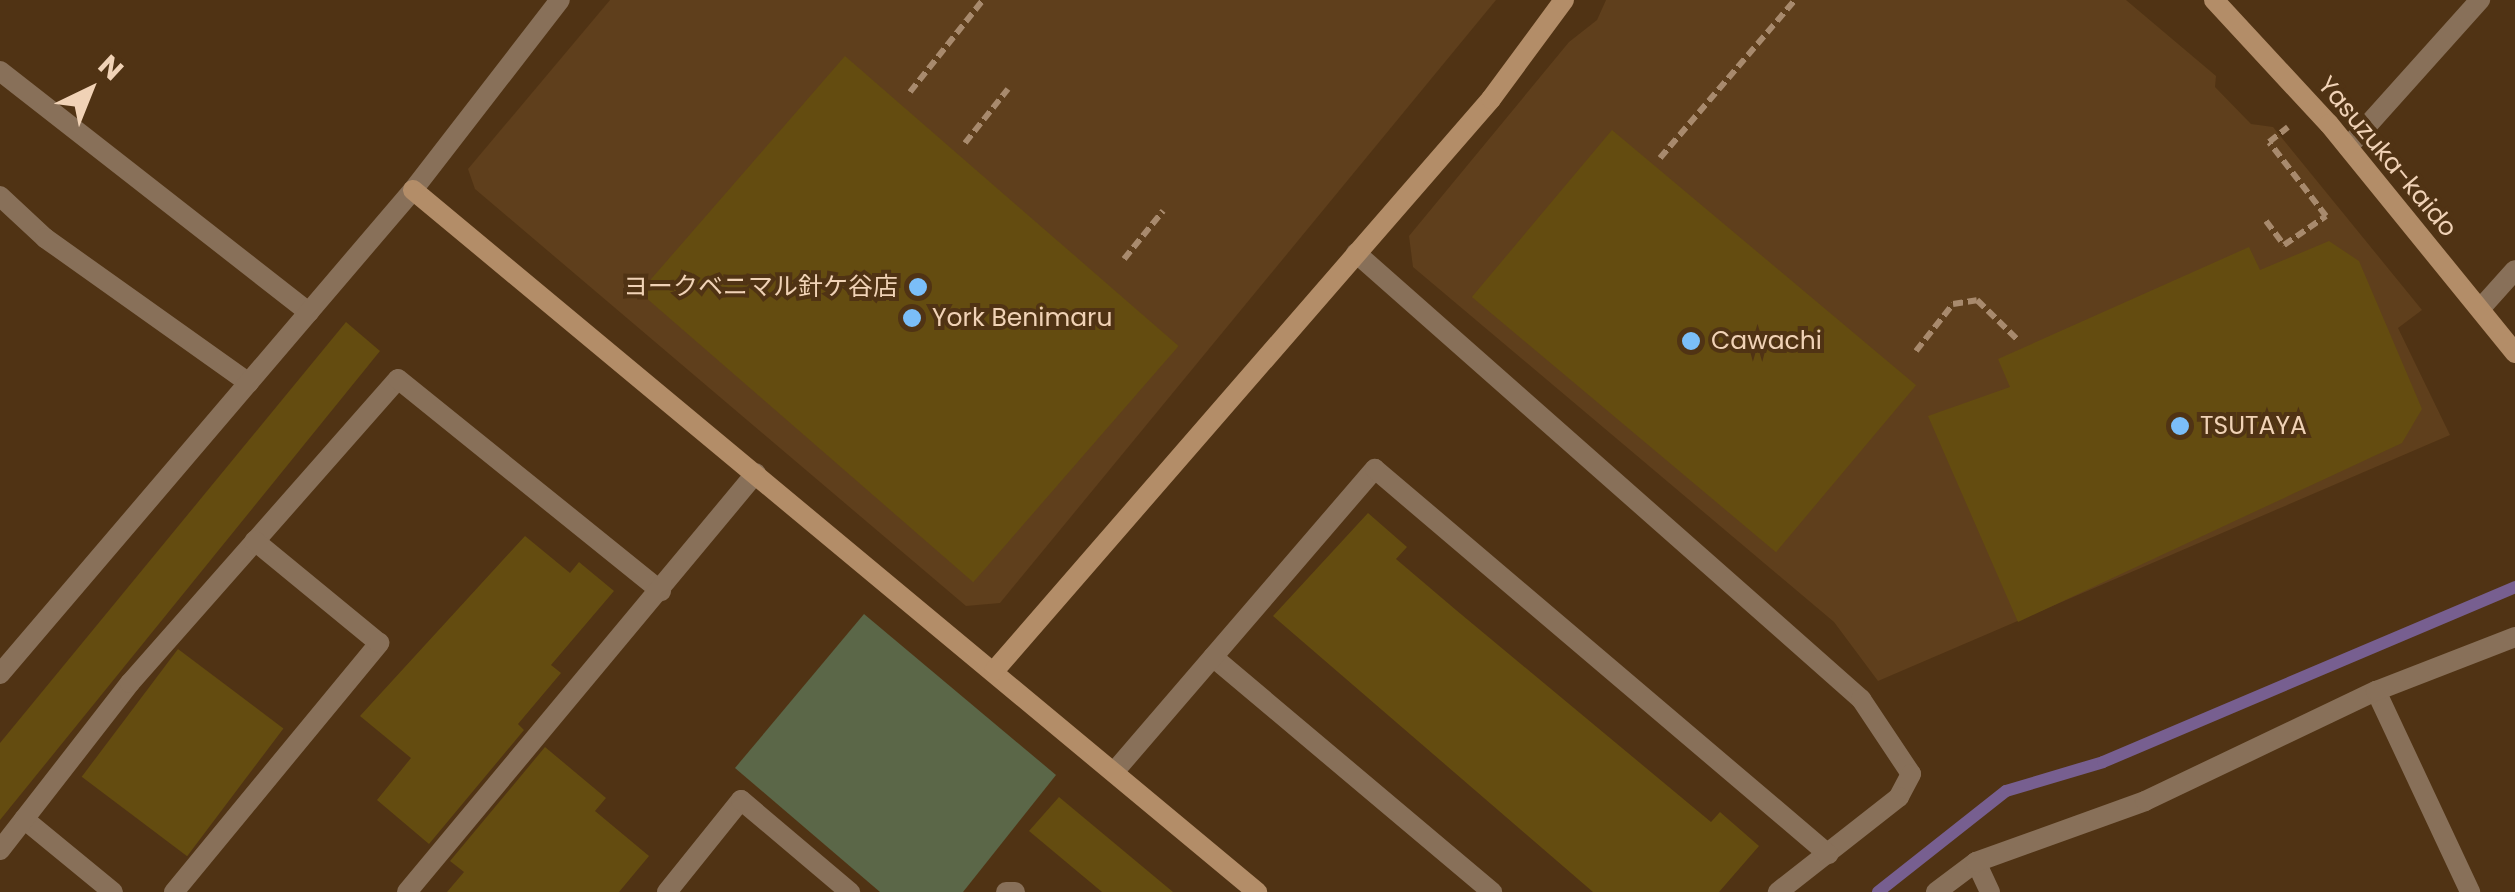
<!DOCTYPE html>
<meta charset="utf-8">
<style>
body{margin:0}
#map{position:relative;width:2515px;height:892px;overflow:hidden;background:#503314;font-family:Poppins,"Noto Sans JP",sans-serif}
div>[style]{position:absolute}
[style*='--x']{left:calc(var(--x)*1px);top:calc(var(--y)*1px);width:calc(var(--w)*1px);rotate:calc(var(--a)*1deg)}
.built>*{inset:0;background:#5f3f1c}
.green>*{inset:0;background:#5b6748}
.stream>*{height:12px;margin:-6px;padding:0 6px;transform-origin:6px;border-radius:6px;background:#775f90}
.building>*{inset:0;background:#644c10;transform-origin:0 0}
.path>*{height:6px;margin-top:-3px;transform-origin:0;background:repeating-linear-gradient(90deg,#a88a6d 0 10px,transparent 0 15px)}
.street>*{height:20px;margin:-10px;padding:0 10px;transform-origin:10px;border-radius:10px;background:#887059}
.secondary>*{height:20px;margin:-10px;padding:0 10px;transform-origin:10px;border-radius:10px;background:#b38d68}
.dots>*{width:28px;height:28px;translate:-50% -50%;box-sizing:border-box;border:5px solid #503314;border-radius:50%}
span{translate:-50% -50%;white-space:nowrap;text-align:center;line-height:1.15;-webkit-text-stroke:8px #503314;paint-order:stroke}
.street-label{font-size:25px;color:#f0d2b6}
.poi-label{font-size:25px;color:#f0d2b6}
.right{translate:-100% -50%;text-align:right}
.left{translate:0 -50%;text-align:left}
.north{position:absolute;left:40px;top:40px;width:100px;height:100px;-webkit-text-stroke:8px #503314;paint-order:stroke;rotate:43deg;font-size:28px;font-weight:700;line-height:40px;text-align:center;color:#f0d2b6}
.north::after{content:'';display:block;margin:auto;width:35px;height:45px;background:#f0d2b6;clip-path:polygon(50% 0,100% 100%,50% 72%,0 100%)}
</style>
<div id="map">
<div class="built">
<div style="clip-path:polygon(610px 0,1496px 0,1000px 603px,966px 606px,475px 189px,468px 169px)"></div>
<div style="clip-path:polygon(1606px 0,2126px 0,2216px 76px,2215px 87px,2251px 124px,2273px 127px,2422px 310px,2398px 328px,2450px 435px,1878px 681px,1834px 622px,1413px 267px,1409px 236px,1569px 42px,1597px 20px)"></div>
</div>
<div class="green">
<div style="clip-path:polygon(864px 614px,1056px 775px,963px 892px,880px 892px,735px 768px)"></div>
</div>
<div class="stream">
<div style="--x:1878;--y:892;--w:163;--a:-38.3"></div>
<div style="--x:2006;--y:791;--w:101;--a:-16.6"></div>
<div style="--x:2103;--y:762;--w:448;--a:-23"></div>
</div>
<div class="building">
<div style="left:845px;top:56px;width:442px;height:313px;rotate:41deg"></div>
<div style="left:1612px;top:130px;width:397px;height:218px;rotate:40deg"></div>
<div style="clip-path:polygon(2329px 241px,2359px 261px,2422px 409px,2402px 443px,2018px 622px,1928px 416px,2010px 387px,1998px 359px,2249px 247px,2260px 270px)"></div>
<div style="clip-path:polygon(346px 322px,380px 351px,0 820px,0 743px)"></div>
<div style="clip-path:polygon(1368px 513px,1407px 547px,1396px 559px,1456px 610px,1711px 822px,1720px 812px,1759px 846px,1719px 892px,1593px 892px,1273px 616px)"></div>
<div style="clip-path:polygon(525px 536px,570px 573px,579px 562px,614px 591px,551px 665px,561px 673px,518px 724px,524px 730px,429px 844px,377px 800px,411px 758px,360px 716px)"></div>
<div style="left:178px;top:649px;width:132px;height:160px;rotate:37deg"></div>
<div style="clip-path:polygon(545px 747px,606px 798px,595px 811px,649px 856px,619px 892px,447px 892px,464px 872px,450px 861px)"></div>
<div style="clip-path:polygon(1059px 797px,1173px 892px,1102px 892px,1029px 831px)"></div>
</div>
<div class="path">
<div style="--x:910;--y:92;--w:117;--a:-51.6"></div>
<div style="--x:965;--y:143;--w:69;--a:-51.5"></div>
<div style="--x:1660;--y:158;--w:208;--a:-49.5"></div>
<div style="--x:2266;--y:221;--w:30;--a:53"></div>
<div style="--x:2284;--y:245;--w:51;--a:-34.6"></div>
<div style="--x:2326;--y:216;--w:93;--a:-127.6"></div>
<div style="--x:2269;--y:142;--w:24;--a:-38"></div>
<div style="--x:1124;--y:259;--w:62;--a:-50.9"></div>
<div style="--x:1916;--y:351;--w:60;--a:-51.8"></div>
<div style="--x:1953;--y:304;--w:24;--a:-9"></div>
<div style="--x:1977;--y:300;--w:57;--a:44.3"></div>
</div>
<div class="street">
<div style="--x:0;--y:71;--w:392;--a:38"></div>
<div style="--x:2348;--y:147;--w:198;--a:-48.1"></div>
<div style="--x:0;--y:196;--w:62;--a:43"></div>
<div style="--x:45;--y:238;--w:250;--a:35.4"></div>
<div style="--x:1356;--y:253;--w:674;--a:41.45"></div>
<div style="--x:1861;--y:699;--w:90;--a:56.3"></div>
<div style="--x:1911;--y:774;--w:26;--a:118"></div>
<div style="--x:1899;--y:797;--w:154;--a:141.9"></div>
<div style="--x:2480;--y:309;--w:52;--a:-48.1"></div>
<div style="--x:1213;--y:657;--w:365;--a:40.1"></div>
<div style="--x:0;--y:674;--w:636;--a:-49.53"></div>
<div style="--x:413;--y:190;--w:240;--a:-52.3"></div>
<div style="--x:2376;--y:691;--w:222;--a:64.9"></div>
<div style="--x:1114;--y:772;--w:400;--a:-49.3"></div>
<div style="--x:1375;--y:469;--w:595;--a:40.36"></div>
<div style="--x:24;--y:819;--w:115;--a:39.4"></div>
<div style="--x:0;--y:850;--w:212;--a:-52.1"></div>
<div style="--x:130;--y:683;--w:405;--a:-48.6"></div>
<div style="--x:398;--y:379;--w:338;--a:38.9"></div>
<div style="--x:1976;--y:862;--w:33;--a:65"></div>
<div style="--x:174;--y:892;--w:323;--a:-50.5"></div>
<div style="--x:379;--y:643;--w:161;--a:-140.6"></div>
<div style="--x:407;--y:892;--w:545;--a:-50.21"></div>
<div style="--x:667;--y:892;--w:118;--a:-51.2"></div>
<div style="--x:741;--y:800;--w:143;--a:40.2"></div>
<div style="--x:1006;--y:892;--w:9;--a:0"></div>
<div style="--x:1936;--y:892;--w:50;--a:-36.9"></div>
<div style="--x:1976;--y:862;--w:180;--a:-19.8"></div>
<div style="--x:2145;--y:801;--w:256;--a:-25.5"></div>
<div style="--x:2376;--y:691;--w:149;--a:-21.2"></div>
</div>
<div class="secondary">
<div style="--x:2214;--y:0;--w:169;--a:47.2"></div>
<div style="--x:2329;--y:124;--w:295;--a:50.9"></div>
<div style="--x:413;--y:190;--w:1098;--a:39.75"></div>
<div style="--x:994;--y:671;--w:758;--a:-49.01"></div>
<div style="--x:1491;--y:99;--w:123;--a:-53.6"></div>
</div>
<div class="dots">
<div style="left:918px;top:287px;background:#7bbef8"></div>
<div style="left:912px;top:318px;background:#7bbef8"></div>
<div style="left:1691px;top:341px;background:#7bbef8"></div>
<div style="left:2180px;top:426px;background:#7bbef8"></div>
</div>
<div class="street-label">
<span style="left:2387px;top:157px;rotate:50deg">Yasuzuka-kaido</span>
</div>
<div class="poi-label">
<span class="right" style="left:898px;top:287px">ヨークベニマル針ケ谷店</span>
<span class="left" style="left:932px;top:318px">York Benimaru</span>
<span class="left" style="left:1711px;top:341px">Cawachi</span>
<span class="left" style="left:2200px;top:426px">TSUTAYA</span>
</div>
<div class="north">N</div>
</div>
